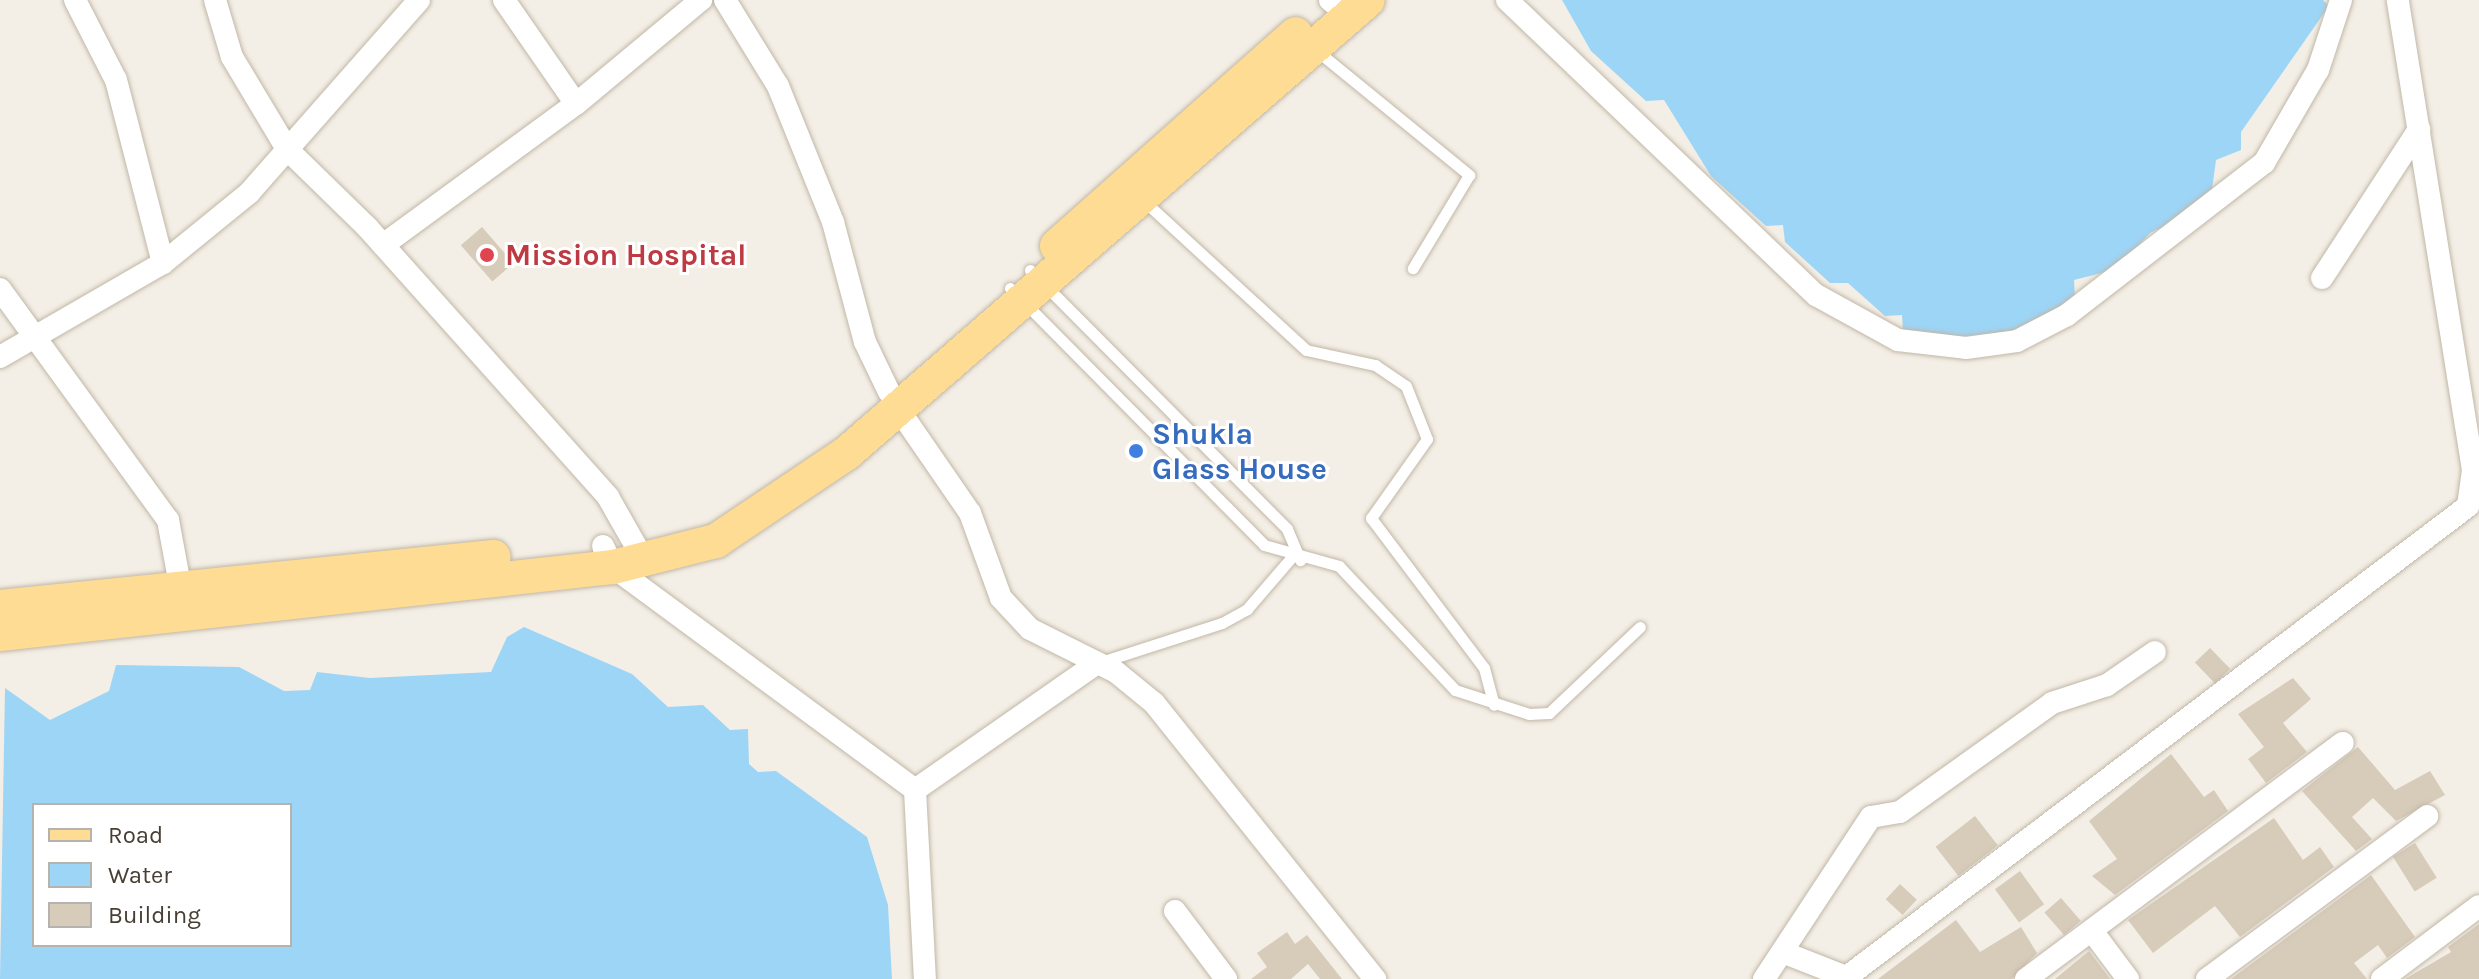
<!DOCTYPE html>
<style>
body{margin:0}
#map{position:relative;width:2479px;height:979px;overflow:hidden;background:#f4efe6;font-family:Karla,sans-serif}
div>[style]{position:absolute}
[style*='--x']{left:calc(var(--x)*1px);top:calc(var(--y)*1px);width:calc(var(--w)*1px);rotate:calc(var(--a)*1deg)}
.water>*{inset:0;background:#9dd5f6}
.building>*{inset:0;background:#d7cbba;transform-origin:0 0}
.roads{filter:drop-shadow(0 0 2px #c1b7a7) drop-shadow(0 0 2px #c1b7a7)}
.service>*{height:11px;margin:-5.5px;padding:0 5.5px;transform-origin:5.5px;border-radius:5.5px;background:#fff}
.minor>*{height:22px;margin:-11px;padding:0 11px;transform-origin:11px;border-radius:11px;background:#fff}
.primary>*{height:34px;margin:-17px;padding:0 17px;transform-origin:17px;border-radius:17px;background:#ffdc94}
.dots>*{width:22px;height:22px;translate:-50% -50%;box-sizing:border-box;border:4px solid #fff;border-radius:50%}
span{translate:-50% -50%;white-space:nowrap;text-align:center;line-height:1.15;-webkit-text-stroke:6px #fff;paint-order:stroke}
.health-label{font-size:30px;color:#be3a42;font-weight:700}
.left{translate:0 -50%;text-align:left}
.shop-label{font-size:30px;color:#366cbe;font-weight:700}
.legend{position:absolute;left:32px;top:803px;width:260px;height:144px;box-sizing:border-box;background:#fff;border:2px solid #b6b2ae;margin:0;padding:10px 14px;list-style:none;font-size:24px;color:#483f34}
.legend li{display:flex;align-items:center;gap:16px;height:40px}
.legend b{width:40px;border:2px solid #b6b2ae}
</style>
<div id="map">
<div class="water">
<div style="clip-path:polygon(1562px 0,2323px 0,2329px 6px,2241px 132px,2241px 150px,2216px 160px,2210px 204px,2150px 233px,2117px 269px,2074px 280px,2075px 297px,2000px 345px,1903px 332px,1902px 315px,1885px 316px,1848px 283px,1830px 283px,1785px 242px,1783px 225px,1766px 226px,1711px 176px,1664px 100px,1646px 101px,1591px 51px)"></div>
<div style="clip-path:polygon(evenodd,524px 627px,632px 674px,668px 707px,703px 705px,730px 730px,748px 729px,749px 764px,758px 772px,776px 771px,867px 837px,888px 905px,892px 979px,0 979px,5px 688px,50px 720px,109px 691px,116px 665px,239px 667px,284px 691px,310px 690px,317px 672px,370px 678px,491px 672px,507px 637px,524px 627px,290px 805px,290px 945px,34px 945px,34px 805px,290px 805px)"></div>
</div>
<div class="building">
<div style="left:482px;top:227px;width:48px;height:28px;rotate:49deg"></div>
<div style="left:2210px;top:648px;width:29px;height:21px;rotate:46deg"></div>
<div style="clip-path:polygon(2293px 678px,2311px 699px,2283px 723px,2307px 752px,2266px 783px,2248px 759px,2264px 747px,2238px 714px)"></div>
<div style="clip-path:polygon(2358px 747px,2395px 790px,2430px 771px,2445px 795px,2396px 821px,2373px 798px,2352px 817px,2372px 839px,2356px 851px,2302px 791px)"></div>
<div style="clip-path:polygon(2171px 754px,2204px 797px,2214px 790px,2228px 811px,2115px 895px,2092px 876px,2117px 859px,2089px 821px)"></div>
<div style="left:1975px;top:816px;width:37px;height:50px;rotate:52deg"></div>
<div style="clip-path:polygon(2274px 818px,2303px 860px,2320px 847px,2334px 867px,2240px 937px,2215px 906px,2153px 953px,2128px 920px)"></div>
<div style="left:2415px;top:843px;width:41px;height:26px;rotate:58deg"></div>
<div style="left:2020px;top:871px;width:41px;height:31px;rotate:54deg"></div>
<div style="clip-path:polygon(2371px 875px,2415px 937px,2387px 958px,2378px 945px,2354px 963px,2367px 979px,2231px 979px)"></div>
<div style="left:1900px;top:884px;width:23px;height:21px;rotate:43deg"></div>
<div style="left:2061px;top:898px;width:30px;height:22px;rotate:49deg"></div>
<div style="clip-path:polygon(1956px 920px,1980px 952px,2021px 927px,2037px 953px,2012px 979px,1878px 979px)"></div>
<div style="clip-path:polygon(2479px 924px,2479px 979px,2405px 979px,2451px 952px,2448px 947px)"></div>
<div style="clip-path:polygon(1287px 932px,1295px 944px,1307px 935px,1342px 979px,1320px 979px,1308px 964px,1291px 979px,1251px 979px,1267px 967px,1257px 953px)"></div>
<div style="clip-path:polygon(2089px 951px,2110px 979px,2055px 979px)"></div>
</div>
<div class="roads">
<div class="service">
<div style="--x:1316;--y:50;--w:198;--a:39.2"></div>
<div style="--x:1469;--y:175;--w:109;--a:121.1"></div>
<div style="--x:1144;--y:201;--w:220;--a:42.6"></div>
<div style="--x:1306;--y:350;--w:71;--a:12.3"></div>
<div style="--x:1375;--y:365;--w:37;--a:34"></div>
<div style="--x:1406;--y:386;--w:57;--a:68.4"></div>
<div style="--x:1427;--y:439;--w:97;--a:125.3"></div>
<div style="--x:1371;--y:518;--w:188;--a:53"></div>
<div style="--x:1484;--y:668;--w:38;--a:75"></div>
<div style="--x:1030;--y:270;--w:365;--a:45.2"></div>
<div style="--x:1287;--y:529;--w:34;--a:67"></div>
<div style="--x:1010;--y:288;--w:361;--a:45.3"></div>
<div style="--x:1264;--y:545;--w:78;--a:15.6"></div>
<div style="--x:1339;--y:566;--w:170;--a:46.9"></div>
<div style="--x:1455;--y:690;--w:78;--a:18"></div>
<div style="--x:1529;--y:714;--w:20;--a:-3"></div>
<div style="--x:1549;--y:713;--w:125;--a:-43.4"></div>
<div style="--x:1101;--y:662;--w:127;--a:-17.9"></div>
<div style="--x:1222;--y:623;--w:29;--a:-29"></div>
<div style="--x:1247;--y:609;--w:75;--a:-49.3"></div>
</div>
<div class="minor">
<div style="--x:75;--y:0;--w:90;--a:62.9"></div>
<div style="--x:116;--y:80;--w:189;--a:75.6"></div>
<div style="--x:215;--y:0;--w:59;--a:73.4"></div>
<div style="--x:232;--y:57;--w:107;--a:59.1"></div>
<div style="--x:287;--y:149;--w:112;--a:44.3"></div>
<div style="--x:367;--y:227;--w:362;--a:48.2"></div>
<div style="--x:608;--y:497;--w:75;--a:60.4"></div>
<div style="--x:504;--y:0;--w:126;--a:55.3"></div>
<div style="--x:725;--y:0;--w:101;--a:58.4"></div>
<div style="--x:778;--y:86;--w:147;--a:68"></div>
<div style="--x:833;--y:222;--w:124;--a:75.1"></div>
<div style="--x:865;--y:342;--w:55;--a:64.4"></div>
<div style="--x:1330;--y:0;--w:26;--a:40"></div>
<div style="--x:1507;--y:0;--w:427;--a:43.7"></div>
<div style="--x:1816;--y:295;--w:94;--a:28.8"></div>
<div style="--x:1898;--y:340;--w:68;--a:6.7"></div>
<div style="--x:1966;--y:348;--w:51;--a:-7.8"></div>
<div style="--x:2017;--y:341;--w:56;--a:-27.5"></div>
<div style="--x:2067;--y:315;--w:249;--a:-37.7"></div>
<div style="--x:2264;--y:163;--w:108;--a:-59.9"></div>
<div style="--x:2318;--y:70;--w:74;--a:-71.8"></div>
<div style="--x:383;--y:245;--w:239;--a:-36.2"></div>
<div style="--x:576;--y:104;--w:163;--a:-39.8"></div>
<div style="--x:2322;--y:278;--w:178;--a:-56.9"></div>
<div style="--x:0;--y:289;--w:286;--a:54"></div>
<div style="--x:168;--y:520;--w:82;--a:79.5"></div>
<div style="--x:0;--y:357;--w:188;--a:-30"></div>
<div style="--x:163;--y:263;--w:111;--a:-39.1"></div>
<div style="--x:249;--y:193;--w:257;--a:-48.6"></div>
<div style="--x:899;--y:410;--w:125;--a:55.4"></div>
<div style="--x:970;--y:513;--w:90;--a:70"></div>
<div style="--x:1001;--y:598;--w:42;--a:46.9"></div>
<div style="--x:1030;--y:629;--w:96;--a:26.6"></div>
<div style="--x:1116;--y:672;--w:49;--a:39.2"></div>
<div style="--x:1154;--y:703;--w:354;--a:51.3"></div>
<div style="--x:603;--y:546;--w:23;--a:65"></div>
<div style="--x:613;--y:567;--w:375;--a:36.4"></div>
<div style="--x:915;--y:790;--w:189;--a:87"></div>
<div style="--x:915;--y:790;--w:222;--a:-34.9"></div>
<div style="--x:1175;--y:911;--w:85;--a:53.1"></div>
<div style="--x:2092;--y:931;--w:60;--a:53.1"></div>
<div style="--x:1785;--y:953;--w:71;--a:21.5"></div>
<div style="--x:1848;--y:976;--w:778;--a:-37.16"></div>
<div style="--x:2468;--y:506;--w:36;--a:-82"></div>
<div style="--x:2473;--y:470;--w:476;--a:-99.1"></div>
<div style="--x:1764;--y:979;--w:194;--a:-56.6"></div>
<div style="--x:1871;--y:817;--w:29;--a:-10"></div>
<div style="--x:1900;--y:812;--w:187;--a:-35.6"></div>
<div style="--x:2052;--y:703;--w:58;--a:-18.1"></div>
<div style="--x:2107;--y:685;--w:58;--a:-34.5"></div>
<div style="--x:2026;--y:979;--w:395;--a:-36.7"></div>
<div style="--x:2207;--y:979;--w:274;--a:-36.5"></div>
<div style="--x:2382;--y:979;--w:121;--a:-37"></div>
</div>
<div class="primary">
<div style="--x:1057;--y:246;--w:319;--a:-41.6"></div>
<div style="--x:0;--y:607;--w:496;--a:-5.8"></div>
<div style="--x:0;--y:634;--w:617;--a:-6.24"></div>
<div style="--x:613;--y:567;--w:106;--a:-14.2"></div>
<div style="--x:716;--y:541;--w:158;--a:-33.9"></div>
<div style="--x:847;--y:453;--w:690;--a:-41.01"></div>
</div>
</div>
<div class="dots">
<div style="left:487px;top:255px;background:#e0444e"></div>
<div style="left:1136px;top:451px;background:#3f7fe0"></div>
</div>
<div class="health-label">
<span class="left" style="left:505px;top:255px">Mission Hospital</span>
</div>
<div class="shop-label">
<span class="left" style="left:1152px;top:451px">Shukla<br>Glass House</span>
</div>
<ul class="legend">
<li><b style="height:10px;background:#ffdc94"></b>Road</li>
<li><b style="height:22px;background:#9dd5f6"></b>Water</li>
<li><b style="height:22px;background:#d7cbba"></b>Building</li>
</ul>
</div>
